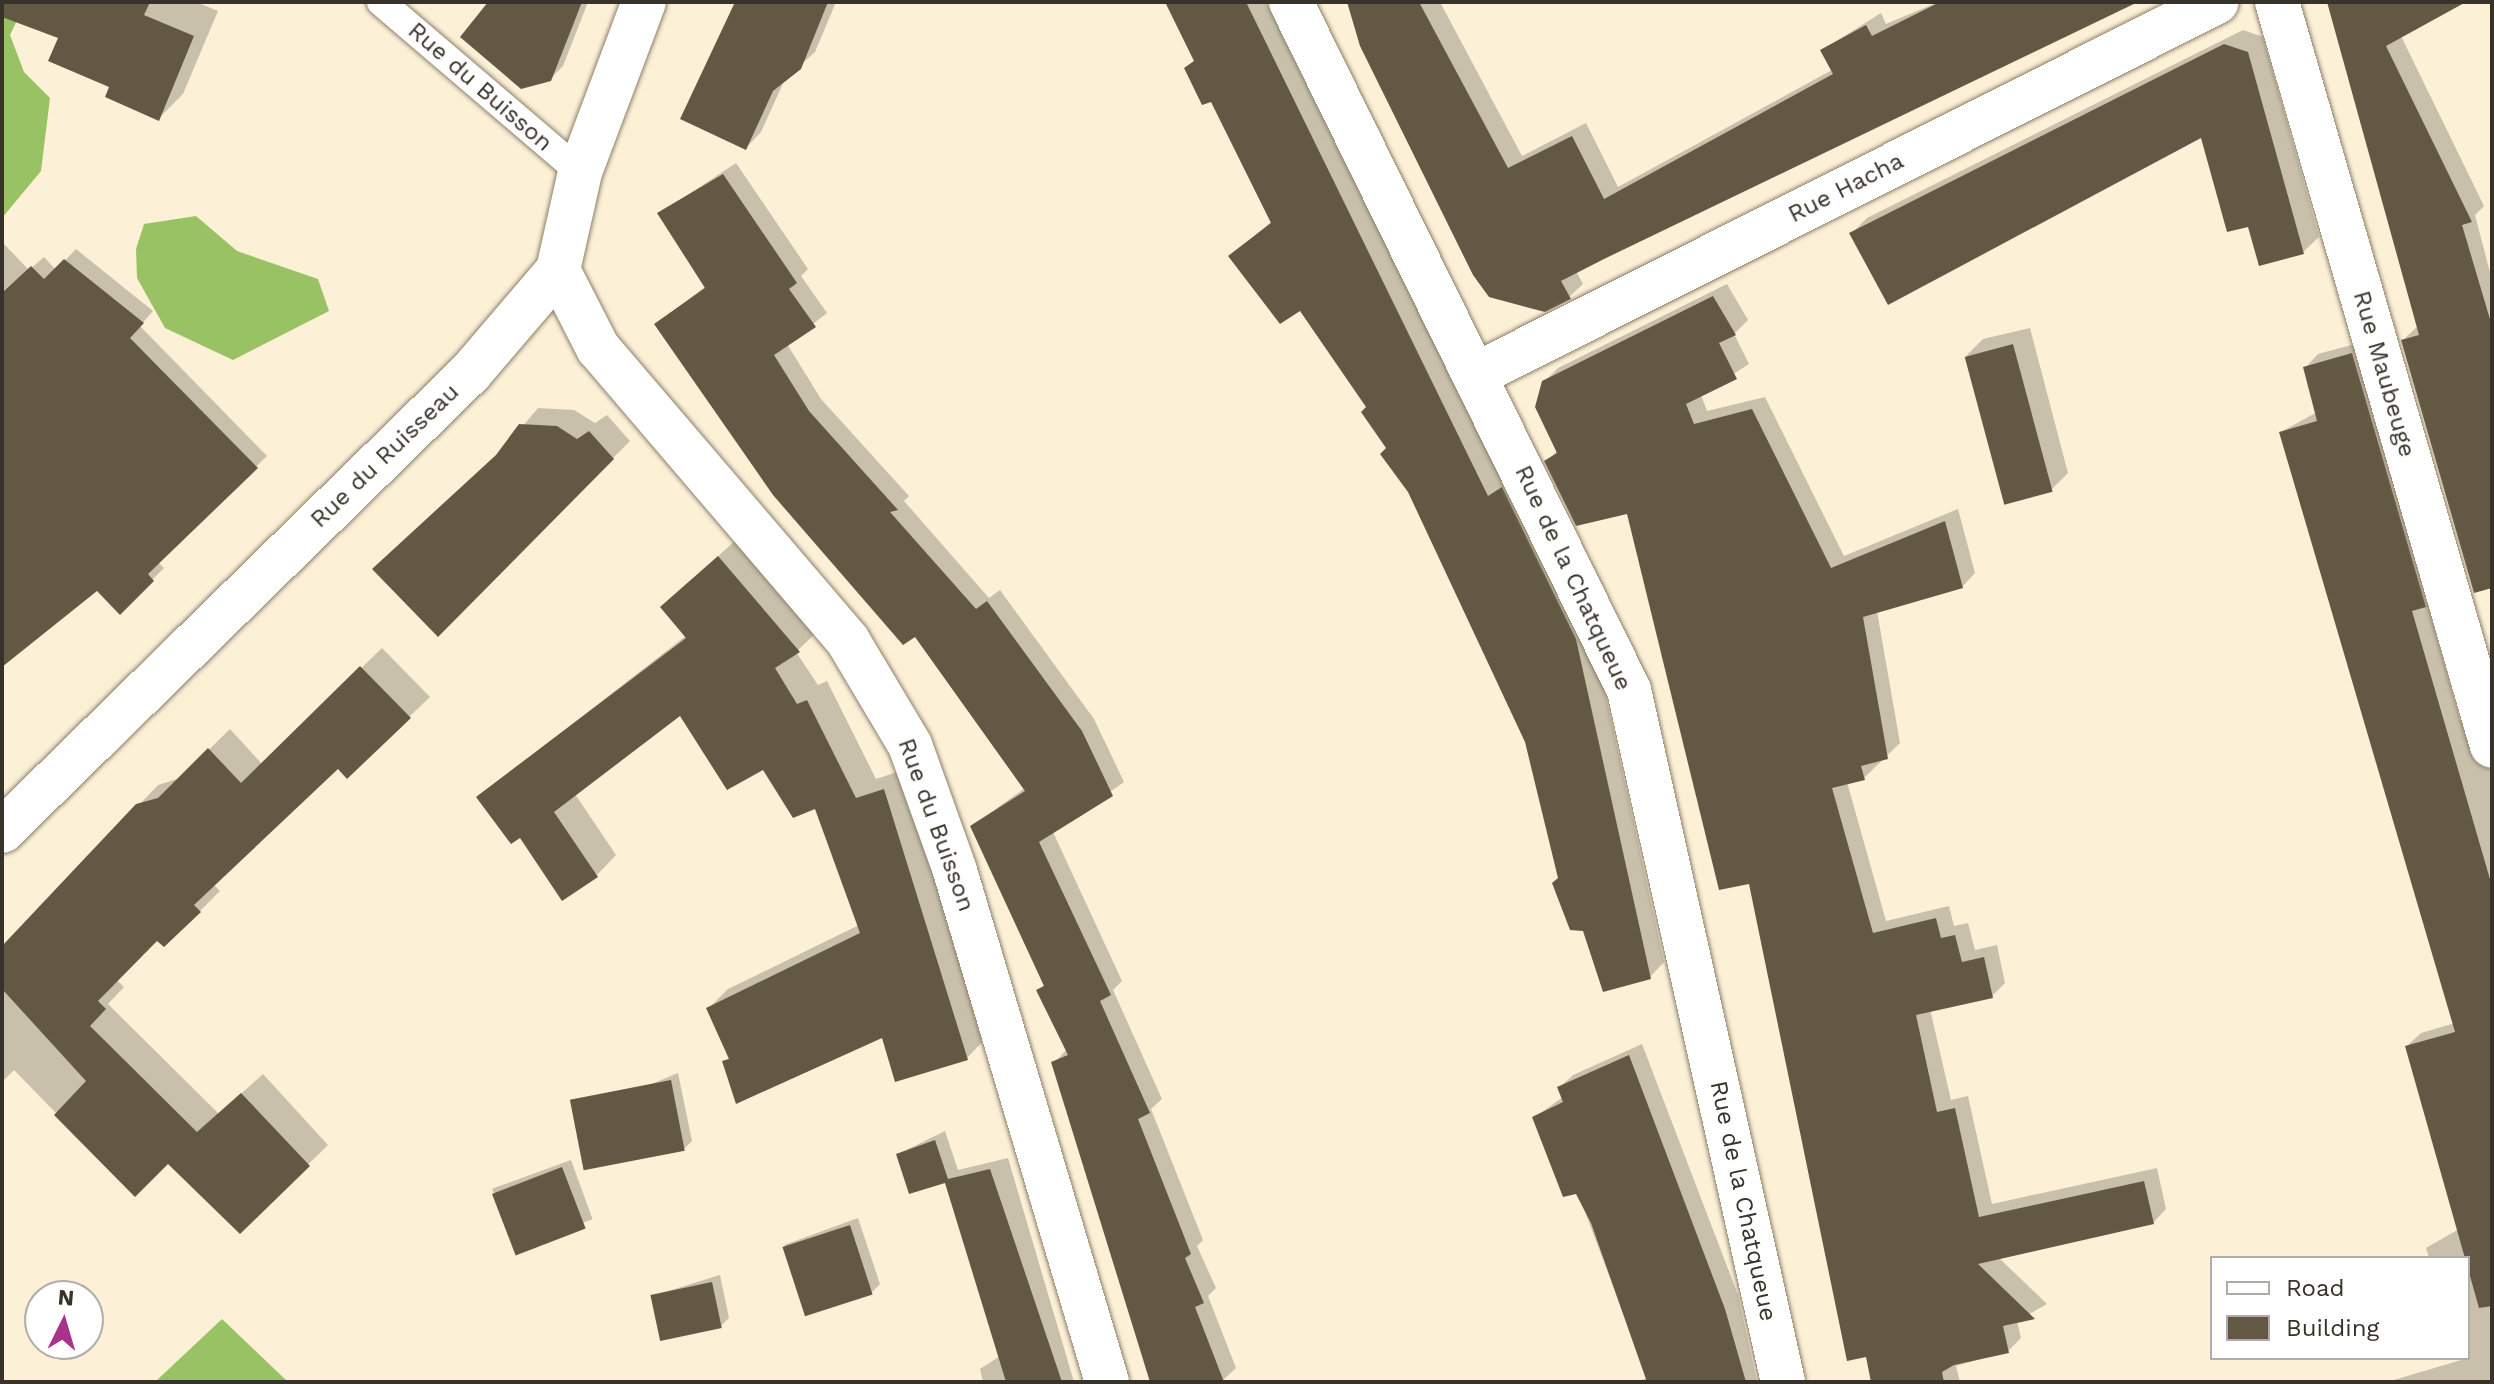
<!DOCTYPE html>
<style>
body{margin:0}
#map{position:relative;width:2494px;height:1384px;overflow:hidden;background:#fcf0d7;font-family:"Work Sans",sans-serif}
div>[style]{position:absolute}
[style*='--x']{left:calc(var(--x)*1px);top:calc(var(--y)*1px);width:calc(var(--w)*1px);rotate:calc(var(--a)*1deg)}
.forest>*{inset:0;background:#99c265}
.shadow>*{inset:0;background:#0003;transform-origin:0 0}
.building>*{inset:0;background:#635843;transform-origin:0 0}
.roads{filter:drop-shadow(0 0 2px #8b8069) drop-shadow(0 0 2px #8b8069)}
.lane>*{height:28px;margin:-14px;padding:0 14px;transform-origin:14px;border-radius:14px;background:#fff}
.street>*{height:44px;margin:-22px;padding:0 22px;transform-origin:22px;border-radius:22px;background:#fff}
span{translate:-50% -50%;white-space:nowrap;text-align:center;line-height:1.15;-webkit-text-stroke:8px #fff;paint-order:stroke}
.street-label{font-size:24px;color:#38332a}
.frame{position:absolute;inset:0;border:4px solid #38332a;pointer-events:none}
.legend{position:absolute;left:2210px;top:1256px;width:260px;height:104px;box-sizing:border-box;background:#fff;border:2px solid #afadaa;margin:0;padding:10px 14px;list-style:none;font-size:24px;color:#38332a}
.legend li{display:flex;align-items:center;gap:16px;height:40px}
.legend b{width:40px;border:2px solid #afadaa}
.north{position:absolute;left:24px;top:1280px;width:80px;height:80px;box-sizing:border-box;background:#fff;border:2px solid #afadaa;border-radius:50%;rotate:5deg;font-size:22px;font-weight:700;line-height:32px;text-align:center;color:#38332a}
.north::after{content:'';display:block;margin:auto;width:28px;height:36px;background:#a9338b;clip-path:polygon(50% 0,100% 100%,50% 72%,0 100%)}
</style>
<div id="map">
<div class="forest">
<div style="clip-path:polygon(2px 2px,20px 14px,10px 35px,24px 72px,50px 98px,41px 171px,2px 218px)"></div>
<div style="clip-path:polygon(196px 216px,237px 251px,318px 279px,329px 311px,233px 360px,165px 328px,137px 278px,136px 249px,144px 224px)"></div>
<div style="clip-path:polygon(222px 1319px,288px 1382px,155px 1382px)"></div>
</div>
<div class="shadow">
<div style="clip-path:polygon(17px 2px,196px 2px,218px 11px,183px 94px,158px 119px)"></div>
<div style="clip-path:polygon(491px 2px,588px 2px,563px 66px,550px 79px)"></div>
<div style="clip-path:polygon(736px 2px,836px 2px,815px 52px,785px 79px,761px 132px,746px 148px)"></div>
<div style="clip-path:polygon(1166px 2px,1266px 2px,1503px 483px,1590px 624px,1664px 962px,1650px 977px,1585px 929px,1560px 877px,1527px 742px,1368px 407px,1301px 308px,1231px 256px,1272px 221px,1212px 99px,1187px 68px,1195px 60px)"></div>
<div style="clip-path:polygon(1355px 2px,1440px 2px,1522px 156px,1586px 123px,1618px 187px,1832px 70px,1822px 50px,1881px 13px,1886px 24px,1938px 2px,2119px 2px,1576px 271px,1583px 284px,1569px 297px)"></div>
<div style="clip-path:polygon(2329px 2px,2466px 2px,2401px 36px,2484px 206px,2475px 215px,2492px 280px,2492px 587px,2403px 340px,2418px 326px)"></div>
<div style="clip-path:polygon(2243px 30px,2263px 37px,2319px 237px,2303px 252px,2249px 224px,2202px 135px,1851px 234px,1867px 218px)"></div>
<div style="clip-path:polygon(736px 163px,808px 269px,801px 276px,827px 313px,787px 344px,821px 399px,909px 496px,904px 501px,989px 598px,1000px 590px,1094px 719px,1124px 782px,1053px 832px,1122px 981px,1113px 990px,1162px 1099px,1151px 1109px,1203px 1240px,1197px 1246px,1216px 1288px,1208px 1296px,1236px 1368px,1223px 1380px,1153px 1382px,1054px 1063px,1067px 1049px,1039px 990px,1046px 983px,972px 826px,1025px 788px,915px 634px,656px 324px,706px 286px,659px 214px)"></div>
<div style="clip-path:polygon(2px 242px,29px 270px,44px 257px,56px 270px,76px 249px,153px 311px,140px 326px,267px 456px,158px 562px,164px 568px,120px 612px,97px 589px,2px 664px)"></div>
<div style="clip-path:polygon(1727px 284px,1748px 320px,1734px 334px,1749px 364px,1701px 395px,1707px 411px,1765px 397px,1844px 556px,1958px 509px,1975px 573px,1962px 587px,1877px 611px,1900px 743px,1864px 778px,1847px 782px,1886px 921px,1949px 906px,1954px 926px,1968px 923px,1975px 950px,1997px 945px,2005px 983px,1992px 996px,1930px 1009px,1951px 1100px,1968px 1096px,1992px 1204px,2157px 1168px,2166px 1209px,2153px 1223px,1998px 1257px,2047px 1304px,2017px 1321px,2021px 1338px,2008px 1351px,1956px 1366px,1960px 1382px,1873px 1382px,1750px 881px,1629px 511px,1547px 461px,1558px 450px,1544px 382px,1558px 368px)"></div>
<div style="clip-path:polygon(2030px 328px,2068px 473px,2051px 490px,1966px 356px,1983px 339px)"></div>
<div style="clip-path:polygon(2366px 341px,2368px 391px,2460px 720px,2474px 714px,2492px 752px,2492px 1382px,2387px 1382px,2468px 1358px,2468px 1258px,2429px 1258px,2426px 1248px,2459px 1229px,2407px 1046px,2421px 1033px,2455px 1023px,2281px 432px,2317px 412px,2305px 368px,2318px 354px)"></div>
<div style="clip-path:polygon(538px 408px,574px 410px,595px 423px,607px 415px,630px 441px,438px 635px,501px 452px)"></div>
<div style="clip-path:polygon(738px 538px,818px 631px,796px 652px,818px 685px,827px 681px,876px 779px,903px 770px,986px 1038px,967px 1058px,883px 1035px,725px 1062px,730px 1057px,708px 1009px,728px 989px,859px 925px,816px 806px,681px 713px,575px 794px,616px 855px,597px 875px,520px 835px,478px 797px,687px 635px,663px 607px)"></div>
<div style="clip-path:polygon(382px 648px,430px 697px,347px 776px,338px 766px,213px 884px,220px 891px,200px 911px,164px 944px,158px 938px,117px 980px,124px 987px,108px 1004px,219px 1114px,263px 1074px,328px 1145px,240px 1231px,168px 1161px,135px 1194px,14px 1070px,2px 1082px,2px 948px,158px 785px,180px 778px,230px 729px,262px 764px)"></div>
<div style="clip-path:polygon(1642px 1044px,1738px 1295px,1757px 1382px,1633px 1382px,1648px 1378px,1577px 1191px,1535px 1117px,1563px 1097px,1559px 1088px,1573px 1075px)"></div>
<div style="clip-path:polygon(678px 1073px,692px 1141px,684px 1149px,577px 1115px)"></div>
<div style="clip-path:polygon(945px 1131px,958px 1170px,1008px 1158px,1074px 1382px,983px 1382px,980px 1369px,1000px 1356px,946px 1180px,898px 1154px)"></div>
<div style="left:571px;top:1160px;width:63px;height:84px;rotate:70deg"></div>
<div style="clip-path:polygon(858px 1218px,880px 1284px,872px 1292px,784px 1245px)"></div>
<div style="clip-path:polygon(720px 1275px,729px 1318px,721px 1326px,652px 1296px)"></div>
</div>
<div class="building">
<div style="clip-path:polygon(2px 2px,150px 2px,144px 15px,194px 36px,159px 121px,105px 97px,109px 87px,48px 61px,58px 38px,2px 17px)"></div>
<div style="clip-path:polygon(488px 2px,582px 2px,551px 81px,521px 89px,460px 37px)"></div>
<div style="clip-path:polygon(735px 2px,828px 2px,801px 69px,773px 91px,746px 150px,680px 119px)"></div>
<div style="clip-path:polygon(1165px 2px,1246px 2px,1488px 496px,1502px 487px,1576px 639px,1651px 979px,1603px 992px,1583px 931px,1570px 930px,1552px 883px,1558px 878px,1525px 742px,1408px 492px,1380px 454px,1386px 448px,1361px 412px,1366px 407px,1300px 311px,1280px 324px,1228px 256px,1271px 223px,1211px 102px,1202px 105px,1184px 68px,1194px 61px)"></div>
<div style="clip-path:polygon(1347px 2px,1419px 2px,1508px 168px,1572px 136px,1604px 199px,1833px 74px,1820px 50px,1866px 25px,1872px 36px,1940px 2px,2138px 2px,1604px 259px,1561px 281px,1571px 299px,1545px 312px,1489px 297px,1473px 275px,1360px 46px)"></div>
<div style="clip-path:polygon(2327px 2px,2466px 2px,2386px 46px,2472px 222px,2462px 225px,2492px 326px,2492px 588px,2474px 593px,2401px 340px,2419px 335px)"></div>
<div style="clip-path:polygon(2224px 44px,2248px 52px,2304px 254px,2259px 266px,2248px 227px,2227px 232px,2201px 138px,1888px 305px,1849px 233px)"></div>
<div style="clip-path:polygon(723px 174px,797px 283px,789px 289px,816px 327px,774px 355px,809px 411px,898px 510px,890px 512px,976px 609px,987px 601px,1082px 731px,1113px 796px,1039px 842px,1111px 995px,1100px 1001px,1150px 1113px,1138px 1119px,1191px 1254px,1185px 1258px,1204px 1303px,1195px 1307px,1224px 1382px,1150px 1382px,1051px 1062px,1068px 1055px,1036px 990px,1044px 986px,970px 826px,1025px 791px,915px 637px,903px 645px,773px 495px,654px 324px,705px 288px,657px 213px)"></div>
<div style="clip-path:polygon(64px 259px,144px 323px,130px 338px,258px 468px,148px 574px,154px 581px,120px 615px,97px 591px,2px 667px,2px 293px,31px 266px,44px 279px)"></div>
<div style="clip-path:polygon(1713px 296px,1736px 335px,1719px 343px,1737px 379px,1686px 404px,1694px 424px,1752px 409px,1831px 568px,1945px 521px,1963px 588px,1863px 617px,1888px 759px,1861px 766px,1865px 780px,1832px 788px,1873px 933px,1936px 918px,1941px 938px,1955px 935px,1962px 962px,1984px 957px,1993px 998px,1916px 1015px,1937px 1112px,1955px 1108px,1979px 1217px,2144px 1181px,2154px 1224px,1978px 1264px,2035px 1319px,2003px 1326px,2009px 1353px,1954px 1365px,1942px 1372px,1944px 1382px,1871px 1382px,1866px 1357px,1847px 1361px,1749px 884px,1719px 890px,1627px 514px,1576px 526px,1544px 461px,1557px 453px,1535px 407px,1542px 381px)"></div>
<div style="left:2013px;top:344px;width:153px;height:50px;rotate:75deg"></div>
<div style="clip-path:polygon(2352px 353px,2426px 607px,2412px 611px,2492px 886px,2492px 1306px,2479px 1308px,2405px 1046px,2455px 1032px,2279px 432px,2317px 421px,2303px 367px)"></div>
<div style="clip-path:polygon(519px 424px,557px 426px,577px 439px,589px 431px,614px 459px,438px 637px,372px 569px,496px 455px)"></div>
<div style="clip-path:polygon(718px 556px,800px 652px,775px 668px,797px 704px,807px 700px,856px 798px,884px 789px,968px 1060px,895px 1082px,882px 1038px,736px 1104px,722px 1061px,729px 1059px,706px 1008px,860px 933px,815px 809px,793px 818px,763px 770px,727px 790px,680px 716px,554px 812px,598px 877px,562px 901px,520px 838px,511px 844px,476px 797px,686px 638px,660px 607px)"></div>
<div style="clip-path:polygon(360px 666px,411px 718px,347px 779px,338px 769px,194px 905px,201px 912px,164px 947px,157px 941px,98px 1001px,106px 1009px,90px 1026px,197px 1132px,241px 1093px,310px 1166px,240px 1234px,168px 1164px,135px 1197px,54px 1115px,86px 1081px,2px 989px,2px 946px,136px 804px,158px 798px,208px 748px,241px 783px)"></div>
<div style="clip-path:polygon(1629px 1055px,1725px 1309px,1746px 1382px,1647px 1382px,1591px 1223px,1576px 1194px,1563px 1197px,1532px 1117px,1563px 1102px,1557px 1087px)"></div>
<div style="left:671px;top:1080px;width:72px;height:103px;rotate:79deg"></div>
<div style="clip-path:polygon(935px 1140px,948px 1179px,990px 1169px,1062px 1382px,1006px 1382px,945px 1183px,909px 1194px,896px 1154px)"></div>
<div style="left:562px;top:1167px;width:66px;height:75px;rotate:69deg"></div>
<div style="left:850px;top:1225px;width:73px;height:71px;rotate:72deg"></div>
<div style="left:712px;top:1282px;width:47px;height:63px;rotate:78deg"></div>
</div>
<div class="roads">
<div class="lane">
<div style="--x:381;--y:2;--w:262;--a:40.5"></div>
</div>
<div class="street">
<div style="--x:1291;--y:2;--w:767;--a:63.84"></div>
<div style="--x:1629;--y:690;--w:709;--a:77.45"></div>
<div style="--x:2277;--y:2;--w:774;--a:73.88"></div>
<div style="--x:558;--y:270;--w:88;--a:62.9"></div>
<div style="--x:598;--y:348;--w:385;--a:49.5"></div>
<div style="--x:848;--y:641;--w:121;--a:59.2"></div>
<div style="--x:910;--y:745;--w:134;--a:70.3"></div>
<div style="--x:955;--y:871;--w:533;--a:73.43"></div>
<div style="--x:1475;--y:375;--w:830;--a:-26.69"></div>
<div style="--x:2;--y:831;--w:656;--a:-44.38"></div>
<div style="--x:471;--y:372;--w:134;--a:-49.5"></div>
<div style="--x:558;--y:270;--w:100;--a:-77.3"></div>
<div style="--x:580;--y:172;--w:182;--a:-69.4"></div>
</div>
</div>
<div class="street-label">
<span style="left:480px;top:87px;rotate:41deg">Rue du Buisson</span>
<span style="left:1846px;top:188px;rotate:-27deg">Rue Hacha</span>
<span style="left:2384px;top:374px;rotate:74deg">Rue Maubeuge</span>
<span style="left:385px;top:456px;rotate:-44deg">Rue du Ruisseau</span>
<span style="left:1573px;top:578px;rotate:65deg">Rue de la Chatqueue</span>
<span style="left:936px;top:825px;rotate:70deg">Rue du Buisson</span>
<span style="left:1743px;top:1201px;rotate:78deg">Rue de la Chatqueue</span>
</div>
<div class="frame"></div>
<ul class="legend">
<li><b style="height:10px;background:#fff"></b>Road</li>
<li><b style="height:22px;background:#635843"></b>Building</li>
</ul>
<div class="north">N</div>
</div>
